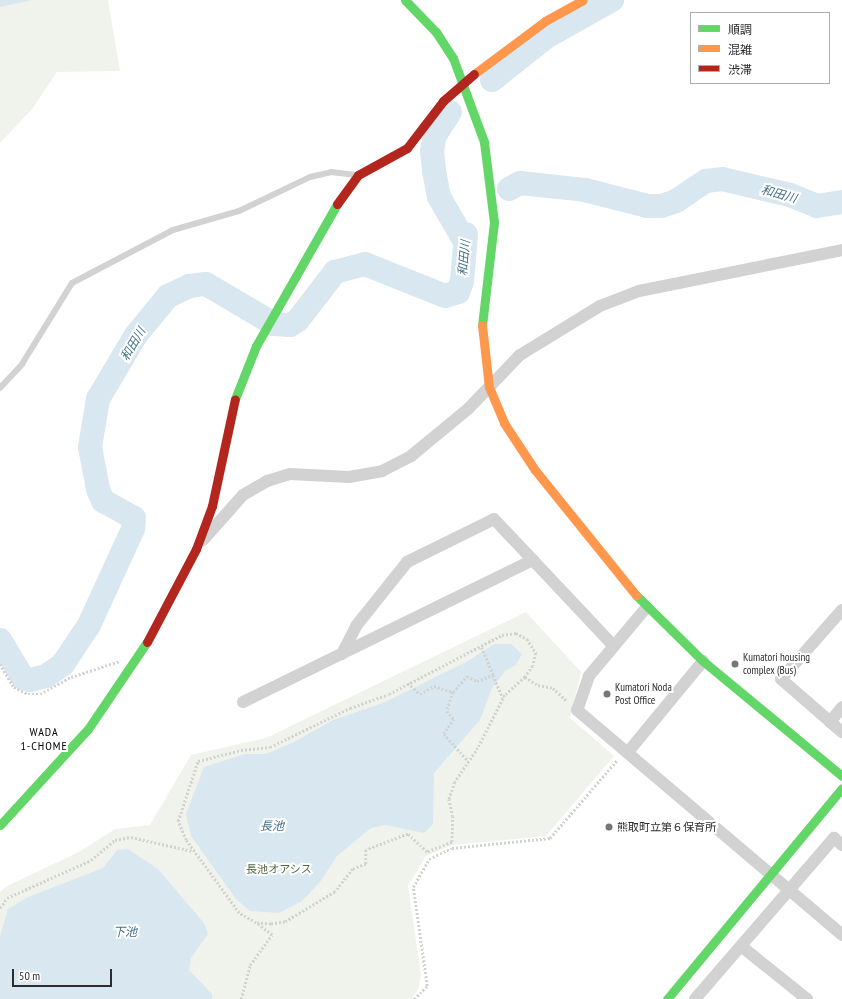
<!DOCTYPE html>
<meta charset="utf-8">
<style>
body{margin:0}
#map{position:relative;width:842px;height:999px;overflow:hidden;background:#fff;font-family:"PT Sans Narrow","Noto Sans JP",sans-serif}
div>[style]{position:absolute}
[style*='--x']{left:calc(var(--x)*1px);top:calc(var(--y)*1px);width:calc(var(--w)*1px);rotate:calc(var(--a)*1deg)}
.green>*{inset:0;background:#f0f3eb}
.water>*{inset:0;background:#d9e7f0}
.river>*{height:24px;margin:-12px;padding:0 12px;transform-origin:12px;border-radius:12px;background:#d9e7f0}
.path>*{height:2.5px;margin-top:-1.25px;transform-origin:0;background:repeating-linear-gradient(90deg,#d2d2d2 0 2px,transparent 0 4px)}
.lane>*{height:6px;margin:-3px;padding:0 3px;transform-origin:3px;border-radius:3px;background:#d2d2d2}
.street>*{height:12px;margin:-6px;padding:0 6px;transform-origin:6px;border-radius:6px;background:#d2d2d2}
.fast>*{height:9px;margin:-4.5px;padding:0 4.5px;transform-origin:4.5px;border-radius:4.5px;background:#63d668}
.slow>*{height:9px;margin:-4.5px;padding:0 4.5px;transform-origin:4.5px;border-radius:4.5px;background:#ff974d}
.jam>*{height:9px;margin:-4.5px;padding:0 4.5px;transform-origin:4.5px;border-radius:4.5px;background:#b3261e}
.dots>*{width:11px;height:11px;translate:-50% -50%;box-sizing:border-box;border:2px solid #fff;border-radius:50%}
span{translate:-50% -50%;white-space:nowrap;text-align:center;line-height:1.15;-webkit-text-stroke:4px #fff;paint-order:stroke}
.poi-label{font-size:11px;color:#2d2d2d}
.left{translate:0 -50%;text-align:left}
.park-label{font-size:11px;color:#52663e}
.water-label{font-size:12px;color:#40708a;font-style:italic}
.neighbourhood-label{font-size:12px;color:#000;letter-spacing:1px}
.legend{position:absolute;left:690px;top:12px;width:140px;height:72px;box-sizing:border-box;background:#fff;border:1px solid #ababab;margin:0;padding:5px 7px;list-style:none;font-size:12px;color:#2d2d2d}
.legend li{display:flex;align-items:center;gap:8px;height:20px}
.legend b{width:20px;border:1px solid #ababab}
.scale{position:absolute;left:12px;top:969px;width:100px;height:18px;box-sizing:border-box;border:2px solid #2d2d2d;border-top:0;padding-left:5px;font-size:12px;line-height:14px;white-space:nowrap;color:#2d2d2d;-webkit-text-stroke:3px #fff;paint-order:stroke}
</style>
<div id="map">
<div class="green">
<div style="clip-path:polygon(0 0,108px 0,120px 71px,57px 72px,32px 109px,0 143px)"></div>
<div style="clip-path:polygon(526px 612px,581px 672px,570px 718px,614px 756px,546px 836px,453px 845px,426px 856px,408px 886px,421px 975px,418px 990px,411px 999px,0 999px,0 892px,7px 886px,79px 852px,115px 829px,150px 825px,191px 755px,266px 738px)"></div>
</div>
<div class="water">
<div style="clip-path:polygon(0 0,32px 0,0 7px)"></div>
<div style="clip-path:polygon(494px 644px,511px 644px,522px 654px,516px 665px,505px 671px,492px 688px,480px 720px,434px 773px,433px 824px,424px 833px,386px 825px,371px 828px,337px 856px,320px 882px,302px 901px,279px 913px,250px 911px,236px 899px,191px 836px,186px 814px,204px 767px,245px 754px,266px 754px,294px 742px,333px 720px,383px 703px,468px 661px)"></div>
<div style="clip-path:polygon(128px 849px,158px 869px,204px 923px,208px 934px,191px 958px,189px 970px,212px 994px,212px 999px,0 999px,0 936px,8px 909px,28px 897px,103px 868px,117px 850px)"></div>
</div>
<div class="river">
<div style="--x:492;--y:80;--w:69;--a:-38.5"></div>
<div style="--x:546;--y:37;--w:76;--a:-29.3"></div>
<div style="--x:450;--y:112;--w:27;--a:123"></div>
<div style="--x:435;--y:135;--w:16;--a:101"></div>
<div style="--x:432;--y:151;--w:20;--a:84"></div>
<div style="--x:434;--y:171;--w:26;--a:79"></div>
<div style="--x:439;--y:197;--w:50;--a:59.8"></div>
<div style="--x:509;--y:189;--w:13;--a:-29"></div>
<div style="--x:520;--y:183;--w:65;--a:6.1"></div>
<div style="--x:585;--y:190;--w:65;--a:14.3"></div>
<div style="--x:648;--y:206;--w:13;--a:0"></div>
<div style="--x:661;--y:206;--w:16;--a:-18"></div>
<div style="--x:676;--y:201;--w:36;--a:-34"></div>
<div style="--x:706;--y:181;--w:16;--a:-7"></div>
<div style="--x:722;--y:179;--w:70;--a:13.2"></div>
<div style="--x:790;--y:195;--w:29;--a:22"></div>
<div style="--x:817;--y:206;--w:25;--a:-9"></div>
<div style="--x:0;--y:640;--w:44;--a:58.8"></div>
<div style="--x:23;--y:678;--w:7;--a:16"></div>
<div style="--x:30;--y:680;--w:16;--a:-14"></div>
<div style="--x:46;--y:676;--w:21;--a:-35"></div>
<div style="--x:63;--y:664;--w:47;--a:-56.3"></div>
<div style="--x:89;--y:625;--w:106;--a:-65.4"></div>
<div style="--x:133;--y:529;--w:11;--a:-85"></div>
<div style="--x:134;--y:518;--w:35;--a:-151"></div>
<div style="--x:103;--y:501;--w:13;--a:-113"></div>
<div style="--x:98;--y:489;--w:43;--a:-100.8"></div>
<div style="--x:90;--y:447;--w:49;--a:-80.5"></div>
<div style="--x:98;--y:399;--w:74;--a:-59.3"></div>
<div style="--x:136;--y:335;--w:50;--a:-50.6"></div>
<div style="--x:168;--y:296;--w:23;--a:-25"></div>
<div style="--x:189;--y:286;--w:17;--a:-7"></div>
<div style="--x:206;--y:284;--w:79;--a:30.5"></div>
<div style="--x:274;--y:324;--w:16;--a:4"></div>
<div style="--x:290;--y:325;--w:9;--a:-32"></div>
<div style="--x:298;--y:320;--w:61;--a:-52.4"></div>
<div style="--x:335;--y:272;--w:31;--a:-15"></div>
<div style="--x:365;--y:264;--w:86;--a:21.8"></div>
<div style="--x:445;--y:296;--w:14;--a:-17"></div>
<div style="--x:458;--y:292;--w:12;--a:-70"></div>
<div style="--x:462;--y:281;--w:47;--a:-85.1"></div>
</div>
<div class="path">
<div style="--x:0;--y:664;--w:27;--a:59"></div>
<div style="--x:14;--y:687;--w:16;--a:27"></div>
<div style="--x:28;--y:694;--w:12;--a:0"></div>
<div style="--x:40;--y:694;--w:35;--a:-29"></div>
<div style="--x:71;--y:677;--w:52;--a:-18.1"></div>
<div style="--x:493;--y:675;--w:25;--a:67"></div>
<div style="--x:525;--y:677;--w:27;--a:138"></div>
<div style="--x:505;--y:695;--w:59;--a:117"></div>
<div style="--x:478;--y:748;--w:41;--a:124.1"></div>
<div style="--x:455;--y:782;--w:18;--a:109"></div>
<div style="--x:449;--y:799;--w:17;--a:77"></div>
<div style="--x:453;--y:816;--w:26;--a:92"></div>
<div style="--x:452;--y:842;--w:27;--a:158"></div>
<div style="--x:427;--y:852;--w:26;--a:-137"></div>
<div style="--x:408;--y:834;--w:45;--a:159.1"></div>
<div style="--x:366;--y:850;--w:14;--a:90"></div>
<div style="--x:366;--y:864;--w:14;--a:159"></div>
<div style="--x:353;--y:869;--w:29;--a:128"></div>
<div style="--x:335;--y:892;--w:58;--a:149"></div>
<div style="--x:285;--y:922;--w:14;--a:172"></div>
<div style="--x:271;--y:924;--w:15;--a:-176"></div>
<div style="--x:256;--y:923;--w:20;--a:-150"></div>
<div style="--x:239;--y:913;--w:90;--a:-126"></div>
<div style="--x:186;--y:840;--w:21;--a:-113"></div>
<div style="--x:178;--y:821;--w:63;--a:-71.6"></div>
<div style="--x:198;--y:761;--w:44;--a:-14.3"></div>
<div style="--x:241;--y:750;--w:29;--a:-6"></div>
<div style="--x:270;--y:747;--w:89;--a:-26"></div>
<div style="--x:350;--y:708;--w:41;--a:-19.7"></div>
<div style="--x:389;--y:694;--w:127;--a:-27.6"></div>
<div style="--x:502;--y:635;--w:14;--a:-8"></div>
<div style="--x:516;--y:633;--w:13;--a:29"></div>
<div style="--x:527;--y:639;--w:17;--a:57"></div>
<div style="--x:536;--y:653;--w:13;--a:103"></div>
<div style="--x:533;--y:666;--w:14;--a:126"></div>
<div style="--x:525;--y:677;--w:15;--a:32"></div>
<div style="--x:538;--y:685;--w:15;--a:11"></div>
<div style="--x:553;--y:688;--w:19;--a:43"></div>
<div style="--x:408;--y:683;--w:16;--a:43"></div>
<div style="--x:420;--y:694;--w:16;--a:-30"></div>
<div style="--x:434;--y:686;--w:20;--a:18"></div>
<div style="--x:453;--y:692;--w:21;--a:-49"></div>
<div style="--x:467;--y:676;--w:11;--a:27"></div>
<div style="--x:477;--y:681;--w:17;--a:-21"></div>
<div style="--x:493;--y:675;--w:30;--a:-113"></div>
<div style="--x:453;--y:692;--w:20;--a:108"></div>
<div style="--x:447;--y:711;--w:11;--a:49"></div>
<div style="--x:454;--y:719;--w:18;--a:124"></div>
<div style="--x:444;--y:734;--w:36;--a:48"></div>
<div style="--x:0;--y:908;--w:12;--a:-55"></div>
<div style="--x:7;--y:898;--w:92;--a:-24.3"></div>
<div style="--x:91;--y:860;--w:31;--a:-40"></div>
<div style="--x:115;--y:840;--w:16;--a:-11"></div>
<div style="--x:131;--y:837;--w:63;--a:12.9"></div>
<div style="--x:241;--y:999;--w:35;--a:-75"></div>
<div style="--x:250;--y:965;--w:37;--a:-54"></div>
<div style="--x:272;--y:935;--w:18;--a:-142"></div>
<div style="--x:414;--y:999;--w:18;--a:-45"></div>
<div style="--x:427;--y:986;--w:100;--a:-98"></div>
<div style="--x:413;--y:887;--w:32;--a:-60"></div>
<div style="--x:429;--y:859;--w:25;--a:-26"></div>
<div style="--x:452;--y:848;--w:99;--a:-5.8"></div>
<div style="--x:550;--y:838;--w:104;--a:-49.3"></div>
</div>
<div class="lane">
<div style="--x:0;--y:388;--w:33;--a:-47"></div>
<div style="--x:22;--y:364;--w:95;--a:-58.3"></div>
<div style="--x:72;--y:283;--w:114;--a:-27.7"></div>
<div style="--x:173;--y:230;--w:69;--a:-16.1"></div>
<div style="--x:239;--y:211;--w:79;--a:-25.6"></div>
<div style="--x:310;--y:177;--w:22;--a:-13"></div>
<div style="--x:331;--y:172;--w:25;--a:7"></div>
</div>
<div class="street">
<div style="--x:203;--y:540;--w:60;--a:-48.4"></div>
<div style="--x:243;--y:495;--w:28;--a:-30"></div>
<div style="--x:267;--y:481;--w:24;--a:-17"></div>
<div style="--x:290;--y:474;--w:59;--a:2.9"></div>
<div style="--x:349;--y:477;--w:34;--a:-10"></div>
<div style="--x:382;--y:471;--w:33;--a:-27"></div>
<div style="--x:411;--y:456;--w:74;--a:-39.5"></div>
<div style="--x:468;--y:409;--w:75;--a:-46.1"></div>
<div style="--x:520;--y:355;--w:94;--a:-31.5"></div>
<div style="--x:600;--y:306;--w:42;--a:-21"></div>
<div style="--x:639;--y:291;--w:207;--a:-11.4"></div>
<div style="--x:646;--y:608;--w:89;--a:130"></div>
<div style="--x:589;--y:676;--w:36;--a:109"></div>
<div style="--x:577;--y:710;--w:348;--a:40.3"></div>
<div style="--x:842;--y:610;--w:92;--a:131.5"></div>
<div style="--x:781;--y:679;--w:81;--a:41"></div>
<div style="--x:342;--y:654;--w:31;--a:-63"></div>
<div style="--x:356;--y:626;--w:82;--a:-51.4"></div>
<div style="--x:407;--y:562;--w:97;--a:-26.3"></div>
<div style="--x:494;--y:519;--w:172;--a:46.7"></div>
<div style="--x:243;--y:702;--w:323;--a:-26.1"></div>
<div style="--x:830;--y:722;--w:19;--a:-51"></div>
<div style="--x:628;--y:752;--w:118;--a:-50.5"></div>
<div style="--x:741;--y:946;--w:85;--a:38.8"></div>
<div style="--x:695;--y:999;--w:213;--a:-49.2"></div>
<div style="--x:834;--y:838;--w:11;--a:41"></div>
</div>
<div class="fast">
<div style="--x:405;--y:0;--w:45;--a:45.9"></div>
<div style="--x:436;--y:32;--w:31;--a:57"></div>
<div style="--x:453;--y:58;--w:90;--a:69.7"></div>
<div style="--x:484;--y:142;--w:81;--a:82.9"></div>
<div style="--x:494;--y:222;--w:104;--a:96.6"></div>
<div style="--x:235;--y:399;--w:57;--a:-68.4"></div>
<div style="--x:256;--y:346;--w:163;--a:-60.3"></div>
<div style="--x:636;--y:595;--w:94;--a:44.6"></div>
<div style="--x:703;--y:661;--w:180;--a:39.6"></div>
<div style="--x:0;--y:825;--w:130;--a:-47.5"></div>
<div style="--x:88;--y:729;--w:105;--a:-55.9"></div>
<div style="--x:667;--y:999;--w:274;--a:-50.3"></div>
</div>
<div class="slow">
<div style="--x:474;--y:74;--w:89;--a:-36.7"></div>
<div style="--x:545;--y:21;--w:43;--a:-28.9"></div>
<div style="--x:482;--y:325;--w:62;--a:83.6"></div>
<div style="--x:489;--y:387;--w:39;--a:67"></div>
<div style="--x:504;--y:423;--w:56;--a:56.6"></div>
<div style="--x:535;--y:470;--w:161;--a:51.1"></div>
</div>
<div class="jam">
<div style="--x:337;--y:204;--w:36;--a:-54"></div>
<div style="--x:358;--y:175;--w:56;--a:-28.9"></div>
<div style="--x:407;--y:148;--w:59;--a:-52.5"></div>
<div style="--x:443;--y:101;--w:41;--a:-41.1"></div>
<div style="--x:147;--y:642;--w:105;--a:-62.2"></div>
<div style="--x:196;--y:549;--w:46;--a:-69.6"></div>
<div style="--x:212;--y:506;--w:109;--a:-77.9"></div>
</div>
<div class="dots">
<div style="left:735px;top:664px;background:#767676"></div>
<div style="left:607px;top:694px;background:#767676"></div>
<div style="left:609px;top:827px;background:#767676"></div>
</div>
<div class="poi-label">
<span class="left" style="left:743px;top:664px">Kumatori housing<br>complex (Bus)</span>
<span class="left" style="left:615px;top:694px">Kumatori Noda<br>Post Office</span>
<span class="left" style="left:617px;top:827px">熊取町立第６保育所</span>
</div>
<div class="park-label">
<span style="left:279px;top:869px">長池オアシス</span>
</div>
<div class="water-label">
<span style="left:779px;top:194px;rotate:16deg">和田川</span>
<span style="left:464px;top:258px;rotate:-85deg">和田川</span>
<span style="left:133px;top:344px;rotate:-59deg">和田川</span>
<span style="left:272px;top:826px">長池</span>
<span style="left:125px;top:932px">下池</span>
</div>
<div class="neighbourhood-label">
<span style="left:44px;top:739px">WADA<br>1-CHOME</span>
</div>
<ul class="legend">
<li><b style="height:5px;background:#63d668"></b>順調</li>
<li><b style="height:5px;background:#ff974d"></b>混雑</li>
<li><b style="height:5px;background:#b3261e"></b>渋滞</li>
</ul>
<div class="scale">50 m</div>
</div>
